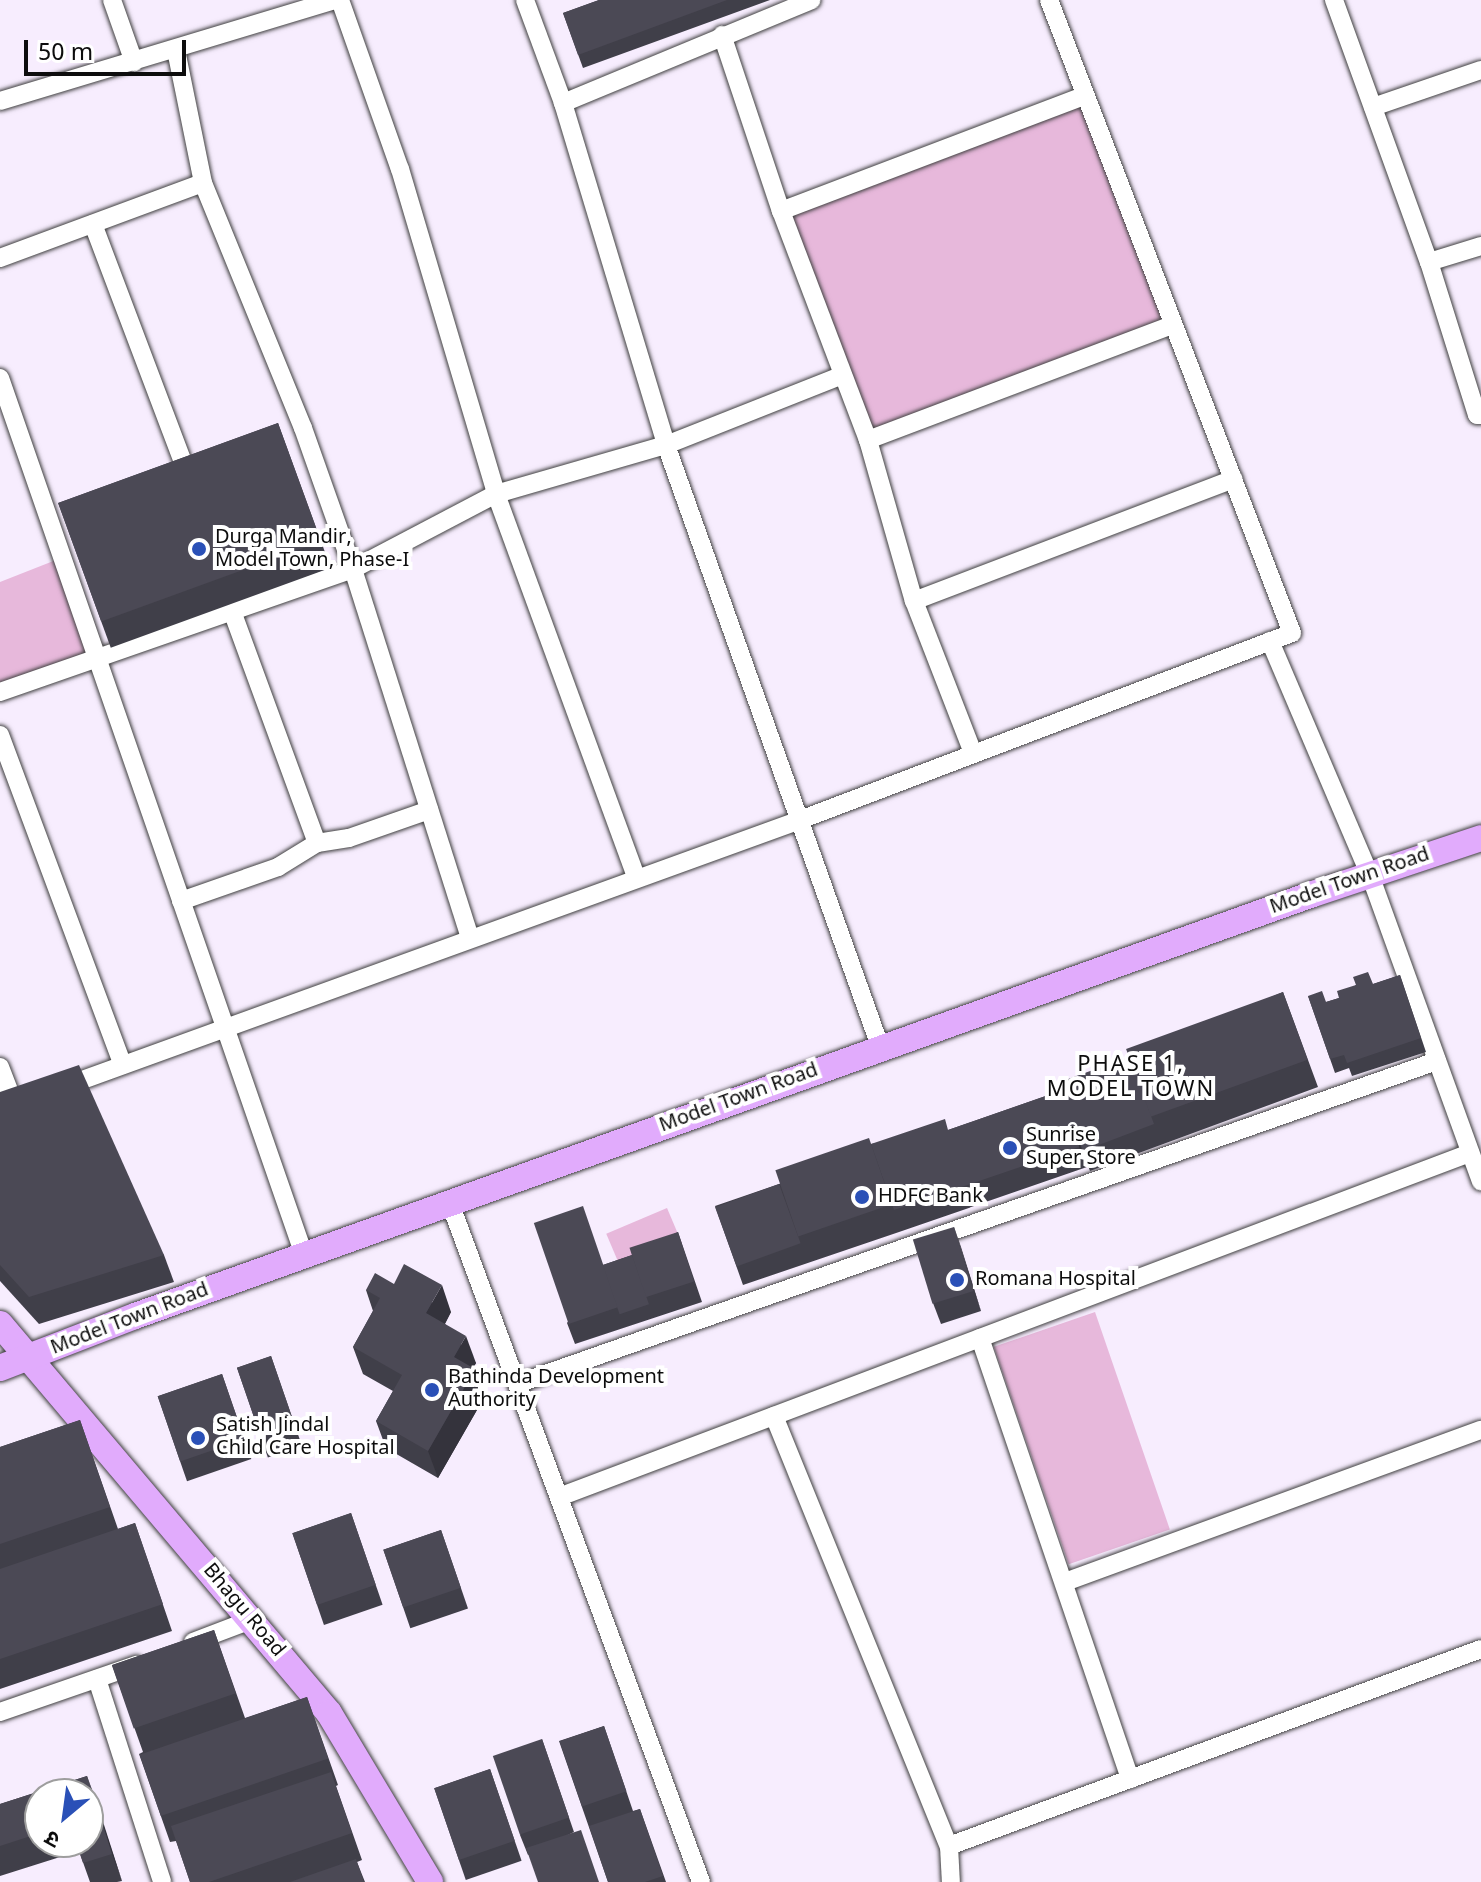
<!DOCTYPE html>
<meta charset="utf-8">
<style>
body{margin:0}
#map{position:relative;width:1481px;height:1882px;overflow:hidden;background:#f7edfe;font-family:Georgia,"Noto Sans Devanagari",serif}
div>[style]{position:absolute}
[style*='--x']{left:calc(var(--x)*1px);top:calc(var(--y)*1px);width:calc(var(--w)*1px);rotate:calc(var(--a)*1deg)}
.green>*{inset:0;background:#e7b8db;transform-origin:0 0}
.roads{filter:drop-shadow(0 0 2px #404040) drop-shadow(0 0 2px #404040)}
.street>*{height:18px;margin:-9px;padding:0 9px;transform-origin:9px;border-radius:9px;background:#fff}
.secondary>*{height:26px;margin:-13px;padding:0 13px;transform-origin:13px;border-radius:13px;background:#e1abfc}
.wall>*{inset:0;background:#403f49;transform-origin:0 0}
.shaded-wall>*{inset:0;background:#34333c}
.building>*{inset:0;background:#4b4955;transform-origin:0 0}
.dots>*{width:22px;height:22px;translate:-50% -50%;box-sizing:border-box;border:4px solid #fff;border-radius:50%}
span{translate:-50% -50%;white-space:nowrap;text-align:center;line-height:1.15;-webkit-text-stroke:8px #fff;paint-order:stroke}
.poi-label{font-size:20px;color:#0d0d0d}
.left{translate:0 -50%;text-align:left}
.street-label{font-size:20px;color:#0d0d0d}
.neighbourhood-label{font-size:22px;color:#0d0d0d;letter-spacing:2px}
.north{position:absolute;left:24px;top:1778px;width:80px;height:80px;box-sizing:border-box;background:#fff;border:2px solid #9e9e9e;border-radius:50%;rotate:209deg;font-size:22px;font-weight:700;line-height:32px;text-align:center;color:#0d0d0d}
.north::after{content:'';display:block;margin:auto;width:28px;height:36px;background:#2a50b7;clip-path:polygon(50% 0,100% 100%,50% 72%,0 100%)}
.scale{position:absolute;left:24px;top:40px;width:162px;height:36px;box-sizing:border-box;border:4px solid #0d0d0d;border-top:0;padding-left:10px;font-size:24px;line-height:28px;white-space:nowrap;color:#0d0d0d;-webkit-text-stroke:6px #fff;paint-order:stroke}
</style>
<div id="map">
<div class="green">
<div style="left:1084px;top:96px;width:245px;height:324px;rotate:69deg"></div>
<div style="clip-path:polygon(61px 558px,101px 657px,0 692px,0 582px)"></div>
<div style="left:667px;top:1208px;width:38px;height:66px;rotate:67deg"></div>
<div style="left:1095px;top:1312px;width:230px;height:107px;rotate:71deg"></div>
</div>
<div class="roads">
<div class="street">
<div style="--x:112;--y:0;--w:66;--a:70.5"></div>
<div style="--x:340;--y:0;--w:179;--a:70.5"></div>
<div style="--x:400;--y:169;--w:339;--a:73.5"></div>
<div style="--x:496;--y:494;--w:408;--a:69.9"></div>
<div style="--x:525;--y:0;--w:110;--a:69.7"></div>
<div style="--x:563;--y:103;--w:357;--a:73.2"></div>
<div style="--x:666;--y:445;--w:641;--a:70.41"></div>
<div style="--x:1334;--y:0;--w:279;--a:70.1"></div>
<div style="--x:1429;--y:262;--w:160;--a:72.6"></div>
<div style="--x:1477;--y:415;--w:4;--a:0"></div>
<div style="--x:722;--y:35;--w:186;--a:71.5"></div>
<div style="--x:781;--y:211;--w:245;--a:69.2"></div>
<div style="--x:868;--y:440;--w:167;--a:74.1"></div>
<div style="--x:914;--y:601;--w:163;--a:68.8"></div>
<div style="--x:176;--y:50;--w:136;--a:78.5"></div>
<div style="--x:203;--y:183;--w:265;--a:67.8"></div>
<div style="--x:303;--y:428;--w:150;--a:70.5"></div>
<div style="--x:353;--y:569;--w:387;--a:72.4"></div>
<div style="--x:0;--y:101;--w:349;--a:-16.8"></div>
<div style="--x:563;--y:103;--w:269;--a:-22.5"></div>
<div style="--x:1373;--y:107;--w:114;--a:-18.9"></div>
<div style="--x:781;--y:211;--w:324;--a:-20.8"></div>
<div style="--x:93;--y:224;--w:266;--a:69.3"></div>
<div style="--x:0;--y:258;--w:216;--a:-20.3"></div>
<div style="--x:1429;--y:262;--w:54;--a:-17.1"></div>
<div style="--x:0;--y:378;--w:928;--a:70.88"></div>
<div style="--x:868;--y:440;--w:325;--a:-20.7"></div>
<div style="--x:914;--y:601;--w:342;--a:-20.9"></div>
<div style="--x:232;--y:611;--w:247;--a:69.9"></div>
<div style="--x:1270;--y:641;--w:254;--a:66.9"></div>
<div style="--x:1370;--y:875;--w:326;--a:70.1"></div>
<div style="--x:0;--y:692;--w:374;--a:-19.2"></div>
<div style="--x:353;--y:569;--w:161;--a:-27.7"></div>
<div style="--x:496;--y:494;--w:177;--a:-16.1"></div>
<div style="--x:666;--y:445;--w:190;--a:-21.6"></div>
<div style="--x:0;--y:735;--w:352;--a:69.6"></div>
<div style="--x:181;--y:901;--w:103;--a:-19.3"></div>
<div style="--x:278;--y:867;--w:46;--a:-31.6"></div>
<div style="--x:317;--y:843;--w:32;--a:-9"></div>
<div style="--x:349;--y:838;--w:85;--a:-19.3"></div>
<div style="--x:0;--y:1067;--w:40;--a:69"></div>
<div style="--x:63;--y:1087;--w:784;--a:-19.91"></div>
<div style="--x:800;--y:820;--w:526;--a:-20.81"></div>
<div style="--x:1292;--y:633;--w:678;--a:-111"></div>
<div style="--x:450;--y:1203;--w:724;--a:69.71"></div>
<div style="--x:980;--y:1338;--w:466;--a:71.2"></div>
<div style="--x:517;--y:1384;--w:975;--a:-19.35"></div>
<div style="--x:774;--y:1416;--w:464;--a:67.9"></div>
<div style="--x:949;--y:1846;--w:567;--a:-20.32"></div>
<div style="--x:559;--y:1497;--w:974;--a:-20.69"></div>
<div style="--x:1065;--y:1582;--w:443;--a:-20.1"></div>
<div style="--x:193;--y:1642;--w:62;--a:-20.8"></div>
<div style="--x:97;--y:1679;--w:213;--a:72.2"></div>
<div style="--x:0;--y:1712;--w:144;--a:-19.1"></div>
<div style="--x:949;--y:1846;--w:36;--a:87"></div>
</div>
<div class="secondary">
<div style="--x:0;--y:1324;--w:509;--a:49.78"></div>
<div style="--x:329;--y:1713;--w:197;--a:59.1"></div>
<div style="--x:0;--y:1368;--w:145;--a:-21.1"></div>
<div style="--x:135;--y:1316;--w:1251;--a:-19.71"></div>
<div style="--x:1313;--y:894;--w:177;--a:-18.4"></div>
</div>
</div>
<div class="wall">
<div style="clip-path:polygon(599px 0,770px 0,583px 68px,563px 13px)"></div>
<div style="left:278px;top:423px;width:154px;height:234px;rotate:70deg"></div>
<div style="clip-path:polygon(1400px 975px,1426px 1052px,1352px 1076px,1349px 1068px,1335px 1073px,1308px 996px,1326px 1002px,1339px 998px,1356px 985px,1373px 984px)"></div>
<div style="clip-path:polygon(1283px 992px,1318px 1087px,1090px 1171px,1082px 1150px,1087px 1167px,902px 1231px,901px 1229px,902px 1231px,743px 1285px,715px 1206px,779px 1184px,871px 1144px,948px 1130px,1060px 1091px,1129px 1057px)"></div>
<div style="clip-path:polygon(0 1092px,164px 1255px,174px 1282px,39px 1324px,0 1281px)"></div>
<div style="clip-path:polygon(954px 1227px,981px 1311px,941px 1324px,933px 1303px)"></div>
<div style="clip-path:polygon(678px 1232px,702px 1302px,575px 1344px,567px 1323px,603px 1265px,632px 1255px)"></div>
<div style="clip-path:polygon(394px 1284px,451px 1312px,445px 1324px,476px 1363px,473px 1368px,485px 1396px,438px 1478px,386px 1448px,376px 1421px,393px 1391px,363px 1374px,353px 1347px,373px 1311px,366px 1290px)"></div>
<div style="left:271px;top:1356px;width:95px;height:36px;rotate:71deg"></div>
<div style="left:222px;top:1374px;width:90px;height:68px;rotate:71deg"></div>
<div style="clip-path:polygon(80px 1420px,118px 1529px,135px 1523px,172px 1631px,0 1689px,0 1447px)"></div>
<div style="left:351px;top:1513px;width:97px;height:62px;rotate:71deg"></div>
<div style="left:441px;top:1530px;width:83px;height:61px;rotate:71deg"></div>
<div style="clip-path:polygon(214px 1630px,245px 1718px,307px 1697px,338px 1785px,336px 1786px,362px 1860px,357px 1862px,365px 1882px,190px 1882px,176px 1841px,170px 1842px,139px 1754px,143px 1752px,112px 1665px)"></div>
<div style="clip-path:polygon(604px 1726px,633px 1811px,640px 1809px,666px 1882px,608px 1882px,559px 1741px)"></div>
<div style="clip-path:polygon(542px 1739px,574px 1832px,528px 1855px,520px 1835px)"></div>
<div style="left:490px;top:1769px;width:97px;height:59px;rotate:71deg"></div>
<div style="clip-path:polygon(evenodd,87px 1776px,122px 1881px,117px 1882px,90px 1882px,79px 1851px,0 1876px,0 1804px,87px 1776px,40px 1794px,88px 1842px,40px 1842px,40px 1794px)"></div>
</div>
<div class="shaded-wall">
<div style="clip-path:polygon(1075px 1130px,1082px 1150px,1087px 1167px,1079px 1147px)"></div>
<div style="clip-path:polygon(954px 1227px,961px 1247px,981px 1311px,974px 1291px)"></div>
<div style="clip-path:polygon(442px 1285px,451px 1312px,436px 1340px,426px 1313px)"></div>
<div style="clip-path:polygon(466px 1336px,476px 1363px,464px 1384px,454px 1357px)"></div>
<div style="clip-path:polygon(475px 1369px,485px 1396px,438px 1478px,428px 1451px)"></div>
<div style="clip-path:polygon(87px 1776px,97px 1803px,122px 1881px,112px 1854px)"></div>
</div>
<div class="building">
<div style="clip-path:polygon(599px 0,727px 0,578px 55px,563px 13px)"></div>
<div style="left:278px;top:423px;width:126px;height:234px;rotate:70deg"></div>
<div style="clip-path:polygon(1368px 972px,1373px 984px,1400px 975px,1421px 1038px,1347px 1063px,1344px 1055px,1330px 1059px,1308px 996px,1322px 991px,1326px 1002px,1339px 998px,1337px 991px,1356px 985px,1353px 977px)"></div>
<div style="left:1283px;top:992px;width:72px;height:167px;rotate:70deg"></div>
<div style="clip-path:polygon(1129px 1057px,1154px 1124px,1083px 1151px,1075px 1130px,1079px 1147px,894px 1210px,871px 1144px,945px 1119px,948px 1130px,1060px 1091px,1057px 1083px)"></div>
<div style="clip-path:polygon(79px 1065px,164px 1255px,29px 1297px,0 1265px,0 1092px)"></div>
<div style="left:869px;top:1138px;width:70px;height:99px;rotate:71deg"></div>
<div style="left:779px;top:1184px;width:63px;height:68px;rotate:70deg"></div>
<div style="left:583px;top:1206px;width:107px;height:52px;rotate:71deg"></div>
<div style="left:954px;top:1227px;width:67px;height:43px;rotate:73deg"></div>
<div style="left:678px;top:1232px;width:52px;height:51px;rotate:72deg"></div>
<div style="left:632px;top:1255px;width:52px;height:31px;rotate:71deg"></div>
<div style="clip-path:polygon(404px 1264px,442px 1285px,426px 1313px,466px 1336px,454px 1357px,475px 1369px,428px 1451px,376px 1421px,402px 1375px,353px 1347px,380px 1298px,366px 1290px,375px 1273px,394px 1284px)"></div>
<div style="left:271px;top:1356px;width:74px;height:36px;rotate:71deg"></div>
<div style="left:222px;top:1374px;width:69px;height:68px;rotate:71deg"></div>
<div style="clip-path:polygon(80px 1420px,110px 1507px,0 1544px,0 1447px)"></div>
<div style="left:351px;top:1513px;width:76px;height:62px;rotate:71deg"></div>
<div style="clip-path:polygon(135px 1523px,163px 1604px,0 1659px,0 1569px)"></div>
<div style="left:441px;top:1530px;width:61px;height:61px;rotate:71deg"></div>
<div style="left:214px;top:1630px;width:67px;height:108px;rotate:71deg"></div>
<div style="left:307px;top:1697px;width:65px;height:177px;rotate:71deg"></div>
<div style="left:604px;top:1726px;width:69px;height:47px;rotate:71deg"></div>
<div style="left:542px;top:1739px;width:83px;height:52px;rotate:71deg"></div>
<div style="left:490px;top:1769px;width:76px;height:59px;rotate:71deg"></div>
<div style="clip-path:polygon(331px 1772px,352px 1833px,209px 1882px,190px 1882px,171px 1826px)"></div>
<div style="clip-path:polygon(87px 1776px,112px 1854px,83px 1863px,76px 1842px,88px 1842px,88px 1794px,40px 1794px,40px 1833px,0 1846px,0 1804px)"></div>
<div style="clip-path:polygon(640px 1809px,663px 1876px,645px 1882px,608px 1882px,589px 1826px)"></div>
<div style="clip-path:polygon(581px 1830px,599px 1882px,538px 1882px,526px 1848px)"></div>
<div style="clip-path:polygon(356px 1859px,364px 1882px,290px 1882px)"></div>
</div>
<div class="dots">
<div style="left:199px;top:549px;background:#2a50b7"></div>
<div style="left:1010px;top:1148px;background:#2a50b7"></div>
<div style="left:862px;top:1197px;background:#2a50b7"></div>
<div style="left:957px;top:1280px;background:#2a50b7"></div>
<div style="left:432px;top:1390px;background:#2a50b7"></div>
<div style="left:198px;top:1438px;background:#2a50b7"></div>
</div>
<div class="poi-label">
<span class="left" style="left:215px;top:550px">Durga Mandir,<br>Model Town, Phase-I</span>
<span class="left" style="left:1026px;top:1148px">Sunrise<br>Super Store</span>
<span class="left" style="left:878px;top:1197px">HDFC Bank</span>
<span class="left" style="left:975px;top:1280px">Romana Hospital</span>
<span class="left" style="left:448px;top:1390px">Bathinda Development<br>Authority</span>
<span class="left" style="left:216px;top:1438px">Satish Jindal<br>Child Care Hospital</span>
</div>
<div class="street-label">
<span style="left:1350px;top:882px;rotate:-19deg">Model Town Road</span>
<span style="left:739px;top:1099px;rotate:-20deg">Model Town Road</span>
<span style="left:130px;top:1320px;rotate:-21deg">Model Town Road</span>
<span style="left:243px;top:1611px;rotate:50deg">Bhagu Road</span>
</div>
<div class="neighbourhood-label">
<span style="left:1131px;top:1078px">PHASE 1,<br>MODEL TOWN</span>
</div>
<div class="north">उ</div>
<div class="scale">50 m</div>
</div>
